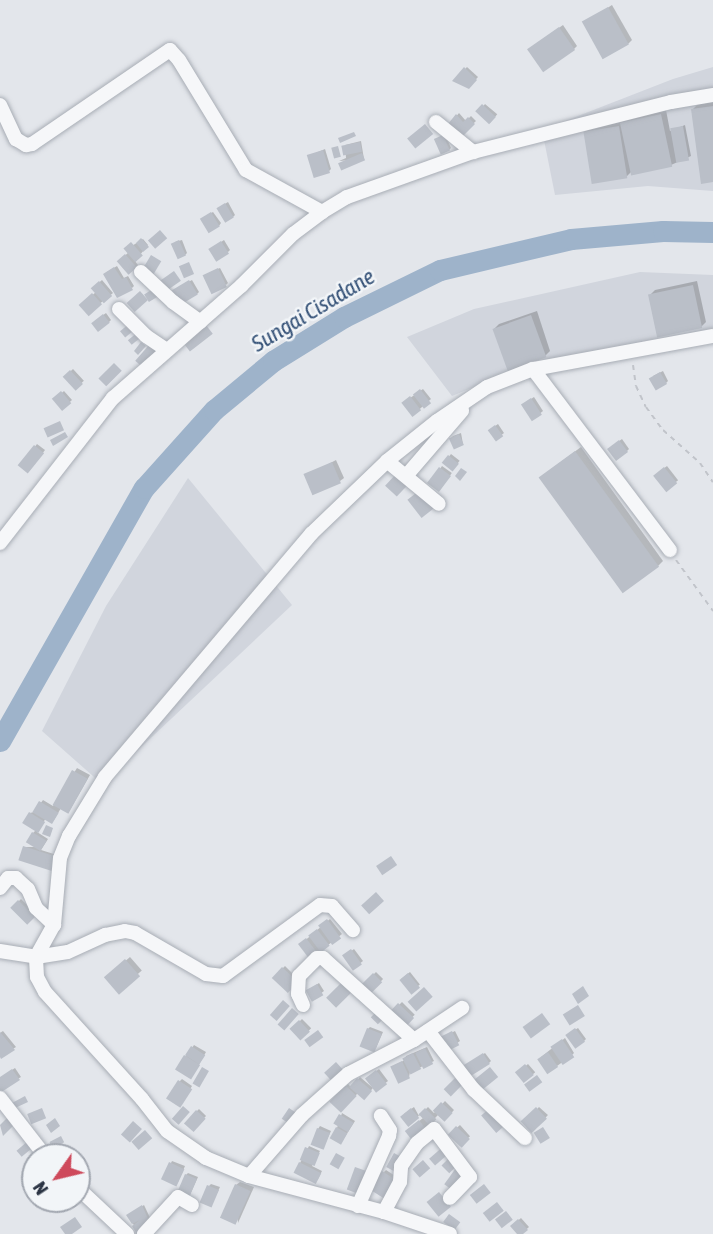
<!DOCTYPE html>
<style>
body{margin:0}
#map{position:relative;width:713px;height:1234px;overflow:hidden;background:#e3e6eb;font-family:"Asap Condensed",sans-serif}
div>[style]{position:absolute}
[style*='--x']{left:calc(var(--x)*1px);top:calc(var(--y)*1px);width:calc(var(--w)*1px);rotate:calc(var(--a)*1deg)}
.built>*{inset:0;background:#d1d5dd}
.shadow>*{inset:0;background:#0003;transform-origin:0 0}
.river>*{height:21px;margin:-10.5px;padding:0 10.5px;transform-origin:10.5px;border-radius:10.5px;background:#9eb3ca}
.building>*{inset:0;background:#babfc8;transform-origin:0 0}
.path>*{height:2px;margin-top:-1px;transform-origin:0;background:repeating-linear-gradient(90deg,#c1c4ca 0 5px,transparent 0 10px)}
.roads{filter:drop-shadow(0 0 2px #a8adb5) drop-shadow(0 0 2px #a8adb5)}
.minor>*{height:14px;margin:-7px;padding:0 7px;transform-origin:7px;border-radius:7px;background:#f6f7f9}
span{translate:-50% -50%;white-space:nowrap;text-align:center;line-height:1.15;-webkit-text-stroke:5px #f2f5f8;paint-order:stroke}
.water-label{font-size:23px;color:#345177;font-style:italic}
.north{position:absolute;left:21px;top:1143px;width:70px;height:70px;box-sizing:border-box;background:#f2f5f8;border:2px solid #a2a7b0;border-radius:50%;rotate:236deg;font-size:19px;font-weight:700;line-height:28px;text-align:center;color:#2a3343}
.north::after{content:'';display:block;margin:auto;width:24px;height:32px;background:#ce495b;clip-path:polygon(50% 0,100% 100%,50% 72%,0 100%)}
</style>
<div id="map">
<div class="built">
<div style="clip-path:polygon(713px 67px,713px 191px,648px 186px,555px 195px,542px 130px,673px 79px)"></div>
<div style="clip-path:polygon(640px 272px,713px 275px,713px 330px,534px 362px,452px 396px,407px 337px,474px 309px)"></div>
<div style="clip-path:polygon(188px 478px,292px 605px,102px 784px,42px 731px,106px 606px)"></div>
</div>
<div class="shadow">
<div style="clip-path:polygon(612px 5px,632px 40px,628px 44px,589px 20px)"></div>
<div style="clip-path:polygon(563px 25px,577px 46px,574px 49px,533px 46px)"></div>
<div style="clip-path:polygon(467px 67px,478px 77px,469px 87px,455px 80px)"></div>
<div style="clip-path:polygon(713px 102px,713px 181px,693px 109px,698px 104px)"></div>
<div style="left:485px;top:104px;width:16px;height:11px;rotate:40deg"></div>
<div style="clip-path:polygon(666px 110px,670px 131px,685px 125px,691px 156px,671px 165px,632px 171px,626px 177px,584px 132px,590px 127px)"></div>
<div style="clip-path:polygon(459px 113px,466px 121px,471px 116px,476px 121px,461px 135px,450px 124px)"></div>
<div style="clip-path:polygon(445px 134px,451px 148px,449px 150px,436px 139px)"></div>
<div style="clip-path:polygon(361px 141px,364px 159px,339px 161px,346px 158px,345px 145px)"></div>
<div style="clip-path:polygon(325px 149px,331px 169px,329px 171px,309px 156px)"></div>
<div style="clip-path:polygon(228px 202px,235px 215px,233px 217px,220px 207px)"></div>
<div style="clip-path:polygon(213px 212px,221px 223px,219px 226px,204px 217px)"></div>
<div style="clip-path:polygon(143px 239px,148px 245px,135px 261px,138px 265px,128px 273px,118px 262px,129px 252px,127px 249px)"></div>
<div style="clip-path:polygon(182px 240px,187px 253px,185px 255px,175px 242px)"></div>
<div style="clip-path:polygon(224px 240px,230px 250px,228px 252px,212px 248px)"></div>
<div style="clip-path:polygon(117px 266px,124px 278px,128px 276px,134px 286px,132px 288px,107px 272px)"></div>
<div style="clip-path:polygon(220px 268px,228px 283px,226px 285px,207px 274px)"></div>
<div style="clip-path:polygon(102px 280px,113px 293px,88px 313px,81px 305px,96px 292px,93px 288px)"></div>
<div style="clip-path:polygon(192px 280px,199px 292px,197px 294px,176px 289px)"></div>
<div style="clip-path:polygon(697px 281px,706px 322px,701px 327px,650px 295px,655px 290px)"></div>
<div style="clip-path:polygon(537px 311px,550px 351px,545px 356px,494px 329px,499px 324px)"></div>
<div style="clip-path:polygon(106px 313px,111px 320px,109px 322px,95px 321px)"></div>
<div style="left:73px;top:369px;width:16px;height:11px;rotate:47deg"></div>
<div style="clip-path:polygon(663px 371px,668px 381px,666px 383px,653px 376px)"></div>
<div style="clip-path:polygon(423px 389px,431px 399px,413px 415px,403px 403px)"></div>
<div style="left:64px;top:391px;width:12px;height:13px;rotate:48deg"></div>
<div style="clip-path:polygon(534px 397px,543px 411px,533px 419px,525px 403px)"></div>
<div style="clip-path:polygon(498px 424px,504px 433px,495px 440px,491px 429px)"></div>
<div style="clip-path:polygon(461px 433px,463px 444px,451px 438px,453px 436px)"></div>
<div style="clip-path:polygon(622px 439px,629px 449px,627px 451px,611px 447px)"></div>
<div style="left:37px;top:444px;width:10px;height:27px;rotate:37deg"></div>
<div style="clip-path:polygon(581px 447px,663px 561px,658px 566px,546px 473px)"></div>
<div style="left:451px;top:454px;width:11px;height:11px;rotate:38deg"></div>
<div style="clip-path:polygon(336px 460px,344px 478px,340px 481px,306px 476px)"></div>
<div style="left:442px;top:466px;width:12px;height:20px;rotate:35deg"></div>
<div style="left:667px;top:466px;width:18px;height:16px;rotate:52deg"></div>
<div style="clip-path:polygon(77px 768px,90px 775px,71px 808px,68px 812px,61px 808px,54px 820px,46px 818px,37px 832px,48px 839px,41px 850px,57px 855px,53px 867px,24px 847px,38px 847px,33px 833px,37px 829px,30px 813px,34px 812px,43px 800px,53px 806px)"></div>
<div style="left:21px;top:899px;width:21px;height:13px;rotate:45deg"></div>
<div style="clip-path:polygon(330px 919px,342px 934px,318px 953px,301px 944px)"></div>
<div style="left:354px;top:949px;width:15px;height:12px;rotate:53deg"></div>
<div style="left:130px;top:957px;width:18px;height:31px;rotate:49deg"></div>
<div style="clip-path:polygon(285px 966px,298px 979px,274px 977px)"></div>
<div style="left:376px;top:972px;width:10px;height:22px;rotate:45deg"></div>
<div style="left:410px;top:972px;width:16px;height:11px;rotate:52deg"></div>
<div style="clip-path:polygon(319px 983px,324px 991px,313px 999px,310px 989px)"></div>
<div style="left:402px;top:1002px;width:18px;height:16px;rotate:45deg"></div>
<div style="left:302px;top:1019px;width:13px;height:15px;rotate:45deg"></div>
<div style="clip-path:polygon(370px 1027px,383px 1032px,376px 1048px,368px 1029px)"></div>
<div style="clip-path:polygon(578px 1028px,586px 1039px,584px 1041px,569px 1034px)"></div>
<div style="clip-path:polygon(3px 1031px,16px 1047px,1px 1056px,0 1033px)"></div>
<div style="clip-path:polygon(455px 1031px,460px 1041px,447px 1050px,443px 1037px)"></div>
<div style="clip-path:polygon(565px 1038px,574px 1053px,572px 1055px,557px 1066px,541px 1057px)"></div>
<div style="clip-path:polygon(194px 1045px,206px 1052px,193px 1075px,178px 1068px)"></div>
<div style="clip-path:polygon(427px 1047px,434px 1061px,410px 1072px,409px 1077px,395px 1065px,405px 1060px,406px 1056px)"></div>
<div style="clip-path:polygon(485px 1053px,491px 1061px,489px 1063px,469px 1064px)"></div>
<div style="left:528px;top:1064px;width:11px;height:13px;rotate:49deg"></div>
<div style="clip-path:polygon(15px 1068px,21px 1077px,0 1089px,0 1078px)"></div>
<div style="left:379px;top:1069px;width:15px;height:14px;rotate:53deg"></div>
<div style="clip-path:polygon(360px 1077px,373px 1088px,364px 1098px,358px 1093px,341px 1110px,332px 1101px,348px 1084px,351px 1087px)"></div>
<div style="clip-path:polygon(182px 1079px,192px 1086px,181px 1104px,180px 1081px)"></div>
<div style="clip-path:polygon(445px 1101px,454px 1110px,445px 1120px,439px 1114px,425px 1128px,407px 1131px,423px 1118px,420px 1114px,417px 1118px,404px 1114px,414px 1107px,419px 1116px,428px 1107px,434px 1113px)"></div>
<div style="left:539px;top:1107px;width:12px;height:22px;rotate:42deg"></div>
<div style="left:199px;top:1109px;width:10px;height:18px;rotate:45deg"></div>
<div style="clip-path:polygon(342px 1113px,355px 1121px,343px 1140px,337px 1128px)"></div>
<div style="left:460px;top:1125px;width:15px;height:14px;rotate:48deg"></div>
<div style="clip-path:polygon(320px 1126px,331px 1131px,324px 1146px,318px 1129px)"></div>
<div style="clip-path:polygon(309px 1146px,320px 1151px,312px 1166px,322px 1171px,318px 1179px,300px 1163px)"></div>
<div style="clip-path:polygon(172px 1161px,185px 1166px,178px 1182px,163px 1178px)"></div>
<div style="clip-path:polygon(386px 1170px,400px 1179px,389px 1197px,384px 1172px)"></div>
<div style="clip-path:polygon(188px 1173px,198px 1177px,189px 1197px,186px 1175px)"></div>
<div style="clip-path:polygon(240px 1182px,254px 1187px,238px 1223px,236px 1185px)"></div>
<div style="clip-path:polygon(211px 1184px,220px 1187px,211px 1206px,209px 1186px)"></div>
<div style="clip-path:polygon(144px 1205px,152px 1222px,138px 1233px,129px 1216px)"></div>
<div style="left:521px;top:1218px;width:12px;height:12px;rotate:48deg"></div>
</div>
<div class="river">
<div style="--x:0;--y:741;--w:291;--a:-60.4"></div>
<div style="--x:144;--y:488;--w:105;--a:-48.1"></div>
<div style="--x:214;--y:410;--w:77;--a:-39.7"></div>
<div style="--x:273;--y:361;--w:84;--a:-31.8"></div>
<div style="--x:344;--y:317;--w:107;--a:-26.1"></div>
<div style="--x:440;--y:270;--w:135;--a:-13.3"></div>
<div style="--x:571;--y:239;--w:92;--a:-5"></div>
<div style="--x:663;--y:231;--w:50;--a:1.1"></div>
</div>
<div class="building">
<div style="left:608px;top:7px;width:43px;height:30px;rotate:61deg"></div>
<div style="left:559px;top:27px;width:28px;height:39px;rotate:55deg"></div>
<div style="clip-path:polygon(464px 67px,477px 80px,469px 89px,452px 81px)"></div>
<div style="left:482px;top:104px;width:19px;height:10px;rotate:43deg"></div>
<div style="clip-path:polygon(713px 106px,713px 182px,701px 184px,691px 109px)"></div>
<div style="clip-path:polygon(456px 114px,463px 122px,468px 117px,475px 124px,461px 138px,448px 124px)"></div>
<div style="left:661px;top:114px;width:54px;height:42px;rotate:78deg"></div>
<div style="left:425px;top:124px;width:13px;height:23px;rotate:51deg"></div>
<div style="left:619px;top:126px;width:53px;height:36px;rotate:81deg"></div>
<div style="left:683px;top:126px;width:35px;height:13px;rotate:80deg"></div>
<div style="clip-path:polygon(354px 132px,356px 136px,340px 143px,338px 138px)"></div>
<div style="left:443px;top:135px;width:17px;height:10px;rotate:66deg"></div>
<div style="left:360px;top:142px;width:10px;height:19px;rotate:79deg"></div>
<div style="left:338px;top:146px;width:11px;height:7px;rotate:75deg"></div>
<div style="left:323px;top:150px;width:24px;height:17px;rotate:73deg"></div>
<div style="left:362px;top:153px;width:8px;height:26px;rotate:67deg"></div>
<div style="left:225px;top:203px;width:17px;height:10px;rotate:59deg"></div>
<div style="left:211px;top:212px;width:17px;height:13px;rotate:59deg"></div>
<div style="left:160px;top:230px;width:11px;height:16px;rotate:49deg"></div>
<div style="clip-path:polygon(141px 238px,149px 247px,143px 252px,136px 243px)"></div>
<div style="left:179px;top:240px;width:17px;height:9px;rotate:66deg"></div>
<div style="left:221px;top:241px;width:15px;height:15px;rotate:58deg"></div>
<div style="left:131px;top:242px;width:18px;height:10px;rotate:49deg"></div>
<div style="left:125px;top:254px;width:18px;height:11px;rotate:49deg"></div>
<div style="left:151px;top:255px;width:12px;height:16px;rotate:31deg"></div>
<div style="left:189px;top:262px;width:13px;height:11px;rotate:67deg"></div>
<div style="clip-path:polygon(114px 267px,122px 279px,126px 277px,133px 290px,117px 298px,103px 274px)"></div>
<div style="left:218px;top:268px;width:21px;height:17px;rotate:65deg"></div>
<div style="left:174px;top:271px;width:12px;height:17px;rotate:55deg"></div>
<div style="left:189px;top:280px;width:17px;height:20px;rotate:59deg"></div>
<div style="left:99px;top:281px;width:20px;height:11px;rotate:49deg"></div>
<div style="left:693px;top:285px;width:44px;height:46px;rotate:78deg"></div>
<div style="left:156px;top:287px;width:9px;height:14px;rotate:58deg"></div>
<div style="left:140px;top:291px;width:12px;height:18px;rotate:48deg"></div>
<div style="left:92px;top:293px;width:15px;height:18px;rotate:48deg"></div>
<div style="left:103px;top:314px;width:11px;height:15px;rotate:52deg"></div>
<div style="left:531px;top:315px;width:45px;height:41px;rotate:70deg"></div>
<div style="left:130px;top:323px;width:8px;height:13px;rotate:50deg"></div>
<div style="left:206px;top:325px;width:11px;height:29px;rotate:52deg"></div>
<div style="left:138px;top:332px;width:6px;height:13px;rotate:51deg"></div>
<div style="clip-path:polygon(141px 342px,146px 346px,138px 355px,134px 351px)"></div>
<div style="left:149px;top:345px;width:11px;height:21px;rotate:41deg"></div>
<div style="left:114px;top:363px;width:11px;height:22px;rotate:45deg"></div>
<div style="left:70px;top:370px;width:19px;height:10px;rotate:47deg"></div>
<div style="left:660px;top:372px;width:14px;height:13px;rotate:60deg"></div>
<div style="left:420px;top:389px;width:18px;height:9px;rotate:52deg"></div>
<div style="left:61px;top:391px;width:16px;height:12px;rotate:50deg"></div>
<div style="left:410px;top:396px;width:18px;height:11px;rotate:52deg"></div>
<div style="left:531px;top:398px;width:20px;height:12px;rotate:57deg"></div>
<div style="left:60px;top:421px;width:10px;height:18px;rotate:66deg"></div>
<div style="left:495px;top:425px;width:14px;height:9px;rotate:54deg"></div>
<div style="clip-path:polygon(65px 432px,68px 437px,53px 446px,50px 440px)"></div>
<div style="left:459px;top:434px;width:12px;height:11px;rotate:66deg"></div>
<div style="left:619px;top:440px;width:15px;height:15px;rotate:53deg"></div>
<div style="left:34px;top:445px;width:13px;height:26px;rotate:39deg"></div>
<div style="left:575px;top:451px;width:143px;height:45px;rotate:54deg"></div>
<div style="left:448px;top:455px;width:14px;height:10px;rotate:39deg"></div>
<div style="left:332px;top:462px;width:23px;height:31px;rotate:67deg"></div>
<div style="left:439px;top:467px;width:15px;height:20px;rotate:37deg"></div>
<div style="left:664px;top:467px;width:21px;height:14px;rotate:51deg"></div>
<div style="clip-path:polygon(461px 468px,467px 472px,460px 481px,455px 476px)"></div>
<div style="left:396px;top:474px;width:16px;height:16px;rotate:43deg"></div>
<div style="left:420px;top:490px;width:23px;height:16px;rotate:52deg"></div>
<div style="left:72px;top:770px;width:18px;height:40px;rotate:29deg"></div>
<div style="left:39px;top:801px;width:23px;height:13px;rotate:31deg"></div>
<div style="left:29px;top:812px;width:19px;height:13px;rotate:32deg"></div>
<div style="clip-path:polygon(46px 825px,53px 828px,50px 837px,42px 834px)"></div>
<div style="left:32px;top:832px;width:17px;height:12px;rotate:31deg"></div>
<div style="left:23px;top:846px;width:35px;height:15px;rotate:18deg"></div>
<div style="left:391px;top:856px;width:11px;height:18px;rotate:56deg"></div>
<div style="left:376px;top:892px;width:12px;height:20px;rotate:48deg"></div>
<div style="left:18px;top:900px;width:24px;height:11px;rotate:45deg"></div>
<div style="left:327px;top:919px;width:24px;height:11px;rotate:54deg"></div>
<div style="left:317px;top:929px;width:21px;height:11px;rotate:53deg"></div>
<div style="left:306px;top:938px;width:21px;height:10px;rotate:53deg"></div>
<div style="left:351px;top:949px;width:19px;height:11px;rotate:55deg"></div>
<div style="left:125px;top:959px;width:23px;height:28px;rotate:49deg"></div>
<div style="left:282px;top:967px;width:22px;height:15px;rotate:43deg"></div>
<div style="left:373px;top:973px;width:13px;height:21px;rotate:45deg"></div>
<div style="left:408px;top:973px;width:19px;height:11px;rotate:51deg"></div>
<div style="left:341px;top:983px;width:14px;height:21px;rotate:45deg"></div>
<div style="left:317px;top:984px;width:13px;height:13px;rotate:61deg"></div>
<div style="clip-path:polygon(583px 986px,589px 996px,578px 1004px,572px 994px)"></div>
<div style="left:424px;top:987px;width:13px;height:22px;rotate:48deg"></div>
<div style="left:283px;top:1000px;width:9px;height:20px;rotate:41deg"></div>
<div style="left:398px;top:1003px;width:22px;height:13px;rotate:43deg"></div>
<div style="left:578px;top:1005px;width:13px;height:18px;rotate:58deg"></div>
<div style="left:292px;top:1008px;width:9px;height:22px;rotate:41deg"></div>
<div style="left:380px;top:1008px;width:10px;height:13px;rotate:45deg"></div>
<div style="left:542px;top:1013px;width:14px;height:24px;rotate:54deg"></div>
<div style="left:299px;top:1020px;width:16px;height:13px;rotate:47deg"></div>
<div style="left:367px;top:1028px;width:16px;height:20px;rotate:22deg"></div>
<div style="left:575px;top:1028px;width:17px;height:12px;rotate:54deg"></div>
<div style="left:318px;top:1030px;width:9px;height:17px;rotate:54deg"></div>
<div style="left:452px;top:1031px;width:16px;height:15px;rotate:63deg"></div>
<div style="clip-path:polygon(0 1032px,15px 1050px,1px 1059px,0 1057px)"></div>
<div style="left:562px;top:1039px;width:22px;height:14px;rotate:56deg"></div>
<div style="left:191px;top:1046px;width:17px;height:11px;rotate:33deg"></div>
<div style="left:425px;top:1048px;width:18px;height:11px;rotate:63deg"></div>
<div style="left:548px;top:1052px;width:18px;height:13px;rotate:56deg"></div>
<div style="left:413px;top:1053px;width:18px;height:12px;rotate:63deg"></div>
<div style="left:483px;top:1053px;width:13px;height:23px;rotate:58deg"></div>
<div style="left:184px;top:1055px;width:19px;height:17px;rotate:32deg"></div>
<div style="left:402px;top:1061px;width:19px;height:13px;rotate:65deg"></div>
<div style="left:336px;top:1062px;width:13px;height:16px;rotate:48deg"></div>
<div style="left:525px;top:1064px;width:14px;height:13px;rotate:51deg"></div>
<div style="left:202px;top:1067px;width:8px;height:19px;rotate:30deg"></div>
<div style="left:490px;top:1067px;width:13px;height:23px;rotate:51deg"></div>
<div style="clip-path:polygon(12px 1069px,20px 1080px,0 1093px,0 1077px)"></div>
<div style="left:376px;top:1070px;width:18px;height:14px;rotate:52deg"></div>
<div style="left:537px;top:1075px;width:9px;height:16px;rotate:54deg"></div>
<div style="left:357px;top:1078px;width:20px;height:12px;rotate:41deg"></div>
<div style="left:455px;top:1078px;width:10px;height:16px;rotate:45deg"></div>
<div style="left:178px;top:1080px;width:17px;height:22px;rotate:33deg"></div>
<div style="left:345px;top:1085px;width:16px;height:23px;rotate:43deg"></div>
<div style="clip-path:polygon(25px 1096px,28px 1102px,15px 1108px,12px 1103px)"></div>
<div style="left:441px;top:1102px;width:16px;height:12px;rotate:43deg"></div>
<div style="left:183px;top:1106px;width:9px;height:17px;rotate:41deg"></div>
<div style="left:491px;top:1107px;width:23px;height:13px;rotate:49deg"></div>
<div style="left:536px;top:1107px;width:16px;height:21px;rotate:47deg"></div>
<div style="left:42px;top:1108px;width:11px;height:16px;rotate:68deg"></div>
<div style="left:289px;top:1108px;width:11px;height:13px;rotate:34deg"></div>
<div style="left:411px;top:1108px;width:13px;height:14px;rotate:51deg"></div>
<div style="left:425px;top:1108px;width:16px;height:9px;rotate:45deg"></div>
<div style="left:196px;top:1110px;width:13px;height:18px;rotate:42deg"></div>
<div style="clip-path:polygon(11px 1114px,18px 1121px,3px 1136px,0 1125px)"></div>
<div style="left:339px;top:1114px;width:17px;height:11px;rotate:31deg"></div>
<div style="clip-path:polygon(55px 1118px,60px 1126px,51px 1133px,46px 1125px)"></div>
<div style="left:419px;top:1120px;width:11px;height:18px;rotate:52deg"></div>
<div style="left:133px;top:1121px;width:12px;height:18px;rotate:42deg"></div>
<div style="left:456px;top:1126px;width:19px;height:12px;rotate:43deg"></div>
<div style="left:336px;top:1127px;width:13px;height:13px;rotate:29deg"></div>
<div style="left:543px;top:1127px;width:13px;height:11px;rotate:58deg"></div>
<div style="left:317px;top:1128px;width:14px;height:18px;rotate:21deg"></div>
<div style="left:145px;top:1130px;width:11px;height:18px;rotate:49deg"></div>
<div style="left:61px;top:1136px;width:7px;height:13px;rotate:63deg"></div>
<div style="left:28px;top:1141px;width:8px;height:15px;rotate:50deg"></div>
<div style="left:445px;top:1145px;width:9px;height:21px;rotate:49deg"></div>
<div style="left:305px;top:1147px;width:16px;height:14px;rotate:22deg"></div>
<div style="left:336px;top:1153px;width:10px;height:13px;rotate:29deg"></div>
<div style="left:394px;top:1153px;width:10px;height:16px;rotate:29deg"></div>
<div style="left:450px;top:1157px;width:11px;height:12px;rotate:45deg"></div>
<div style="left:423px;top:1160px;width:11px;height:14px;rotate:49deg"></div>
<div style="left:169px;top:1162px;width:17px;height:19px;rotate:25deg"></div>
<div style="left:299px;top:1162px;width:25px;height:12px;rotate:27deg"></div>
<div style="left:355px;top:1167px;width:12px;height:24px;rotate:20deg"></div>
<div style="left:456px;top:1168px;width:14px;height:20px;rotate:36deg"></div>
<div style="left:382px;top:1171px;width:20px;height:22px;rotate:33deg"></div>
<div style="left:185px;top:1174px;width:13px;height:22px;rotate:23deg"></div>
<div style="left:235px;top:1184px;width:17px;height:37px;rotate:24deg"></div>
<div style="left:484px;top:1184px;width:11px;height:18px;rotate:52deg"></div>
<div style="left:207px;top:1185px;width:13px;height:19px;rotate:23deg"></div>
<div style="left:439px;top:1192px;width:19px;height:16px;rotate:51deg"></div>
<div style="left:497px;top:1202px;width:11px;height:18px;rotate:52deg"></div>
<div style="clip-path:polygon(142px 1205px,151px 1226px,137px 1234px,132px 1226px,140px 1220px,132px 1224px,126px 1215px)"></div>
<div style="left:506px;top:1211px;width:11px;height:14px;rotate:52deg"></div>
<div style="left:449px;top:1214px;width:14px;height:10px;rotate:36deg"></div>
<div style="clip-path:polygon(75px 1217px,82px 1227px,72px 1234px,65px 1234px,60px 1227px)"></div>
<div style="clip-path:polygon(518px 1219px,528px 1230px,523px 1234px,517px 1234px,510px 1226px)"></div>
</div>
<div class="path">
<div style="--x:633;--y:365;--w:21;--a:82"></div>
<div style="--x:636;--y:386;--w:23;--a:65"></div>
<div style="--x:646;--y:407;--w:29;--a:54"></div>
<div style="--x:663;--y:430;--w:50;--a:41.7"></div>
<div style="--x:700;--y:463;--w:23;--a:56"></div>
<div style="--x:676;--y:560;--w:63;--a:54"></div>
</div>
<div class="roads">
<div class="minor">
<div style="--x:0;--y:105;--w:38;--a:65"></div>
<div style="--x:16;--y:139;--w:12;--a:31"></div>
<div style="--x:26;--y:145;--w:6;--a:-9"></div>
<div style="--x:32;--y:144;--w:167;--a:-34.3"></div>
<div style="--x:170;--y:50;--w:13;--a:48"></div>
<div style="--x:179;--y:60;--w:129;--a:58.7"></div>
<div style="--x:246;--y:170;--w:87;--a:28.9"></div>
<div style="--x:436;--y:122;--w:48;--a:39"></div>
<div style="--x:141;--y:272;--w:44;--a:43.2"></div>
<div style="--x:173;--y:302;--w:34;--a:36"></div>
<div style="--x:119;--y:309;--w:38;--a:45"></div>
<div style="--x:146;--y:336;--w:25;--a:34"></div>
<div style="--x:533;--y:369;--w:227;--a:52.9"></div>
<div style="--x:387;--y:461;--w:67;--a:39.6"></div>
<div style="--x:406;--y:476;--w:86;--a:-49.3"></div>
<div style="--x:0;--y:543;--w:184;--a:-52.1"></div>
<div style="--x:113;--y:398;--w:170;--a:-41.2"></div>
<div style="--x:241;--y:286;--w:74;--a:-45"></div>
<div style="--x:293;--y:234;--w:36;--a:-37"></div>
<div style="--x:322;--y:212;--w:29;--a:-31"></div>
<div style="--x:347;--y:197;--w:134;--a:-19.7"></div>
<div style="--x:473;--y:152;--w:204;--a:-14.2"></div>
<div style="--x:671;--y:102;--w:43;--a:-9.5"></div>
<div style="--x:0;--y:888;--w:13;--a:-51"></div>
<div style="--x:8;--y:878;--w:8;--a:0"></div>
<div style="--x:16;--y:878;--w:16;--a:43"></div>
<div style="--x:28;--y:889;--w:21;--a:67"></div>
<div style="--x:36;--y:908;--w:25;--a:43"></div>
<div style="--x:0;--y:951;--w:36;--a:9"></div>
<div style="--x:36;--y:957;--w:32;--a:-9"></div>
<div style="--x:68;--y:952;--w:41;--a:-24.7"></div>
<div style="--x:105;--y:935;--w:20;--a:-11"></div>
<div style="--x:125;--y:931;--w:10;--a:11"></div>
<div style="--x:135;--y:933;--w:82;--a:30"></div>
<div style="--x:206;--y:974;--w:17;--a:7"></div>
<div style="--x:223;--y:976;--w:120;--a:-36.2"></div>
<div style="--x:320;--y:905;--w:12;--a:5"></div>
<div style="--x:332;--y:906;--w:32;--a:49"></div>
<div style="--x:303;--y:1005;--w:12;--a:-114"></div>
<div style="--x:298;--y:994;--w:18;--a:-87"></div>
<div style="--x:299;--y:976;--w:25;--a:-45"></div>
<div style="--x:317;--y:958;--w:6;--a:0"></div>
<div style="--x:323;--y:958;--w:122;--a:42"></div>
<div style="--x:428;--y:1031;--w:75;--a:52.1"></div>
<div style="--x:474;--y:1090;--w:70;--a:43.3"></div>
<div style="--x:0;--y:1098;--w:75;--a:52.1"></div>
<div style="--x:249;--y:1176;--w:81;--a:-49"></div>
<div style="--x:302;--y:1115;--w:62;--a:-41.7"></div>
<div style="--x:348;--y:1074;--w:74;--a:-27.3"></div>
<div style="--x:414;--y:1040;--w:58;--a:-33.7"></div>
<div style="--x:77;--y:1187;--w:69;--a:43.2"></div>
<div style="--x:358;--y:1206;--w:77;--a:-66.1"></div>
<div style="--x:389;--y:1136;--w:6;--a:-81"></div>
<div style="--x:390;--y:1130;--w:17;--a:-123"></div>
<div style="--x:384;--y:1212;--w:34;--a:-62"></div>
<div style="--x:400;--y:1182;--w:16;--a:-86"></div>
<div style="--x:401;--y:1166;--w:28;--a:-55"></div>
<div style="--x:417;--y:1143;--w:22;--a:-39"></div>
<div style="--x:434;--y:1129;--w:60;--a:53.1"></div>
<div style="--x:470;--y:1177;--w:29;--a:134"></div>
<div style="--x:144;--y:1234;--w:50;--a:-47.4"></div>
<div style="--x:178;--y:1197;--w:16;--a:30"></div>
<div style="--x:450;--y:1234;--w:70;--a:-161.6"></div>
<div style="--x:384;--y:1212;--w:140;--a:-165.1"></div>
<div style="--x:249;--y:1176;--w:47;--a:-157.3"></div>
<div style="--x:206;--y:1158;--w:47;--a:-145.3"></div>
<div style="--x:167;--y:1131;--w:41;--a:-128"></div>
<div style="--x:142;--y:1099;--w:144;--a:-132.2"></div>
<div style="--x:45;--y:992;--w:17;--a:-118"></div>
<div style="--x:37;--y:977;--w:20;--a:-93"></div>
<div style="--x:36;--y:957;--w:37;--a:-61"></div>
<div style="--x:54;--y:925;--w:67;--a:-84.9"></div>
<div style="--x:60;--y:858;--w:24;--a:-68"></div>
<div style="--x:69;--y:836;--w:69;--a:-58.6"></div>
<div style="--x:105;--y:777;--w:319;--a:-49.7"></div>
<div style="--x:311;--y:534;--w:105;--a:-43.8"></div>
<div style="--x:387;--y:461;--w:64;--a:-38.7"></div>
<div style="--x:437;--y:421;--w:60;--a:-34.2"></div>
<div style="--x:487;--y:387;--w:49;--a:-21.4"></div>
<div style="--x:533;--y:369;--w:183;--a:-10.4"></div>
</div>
</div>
<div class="water-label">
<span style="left:313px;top:310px;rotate:-31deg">Sungai Cisadane</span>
</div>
<div class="north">N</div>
</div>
